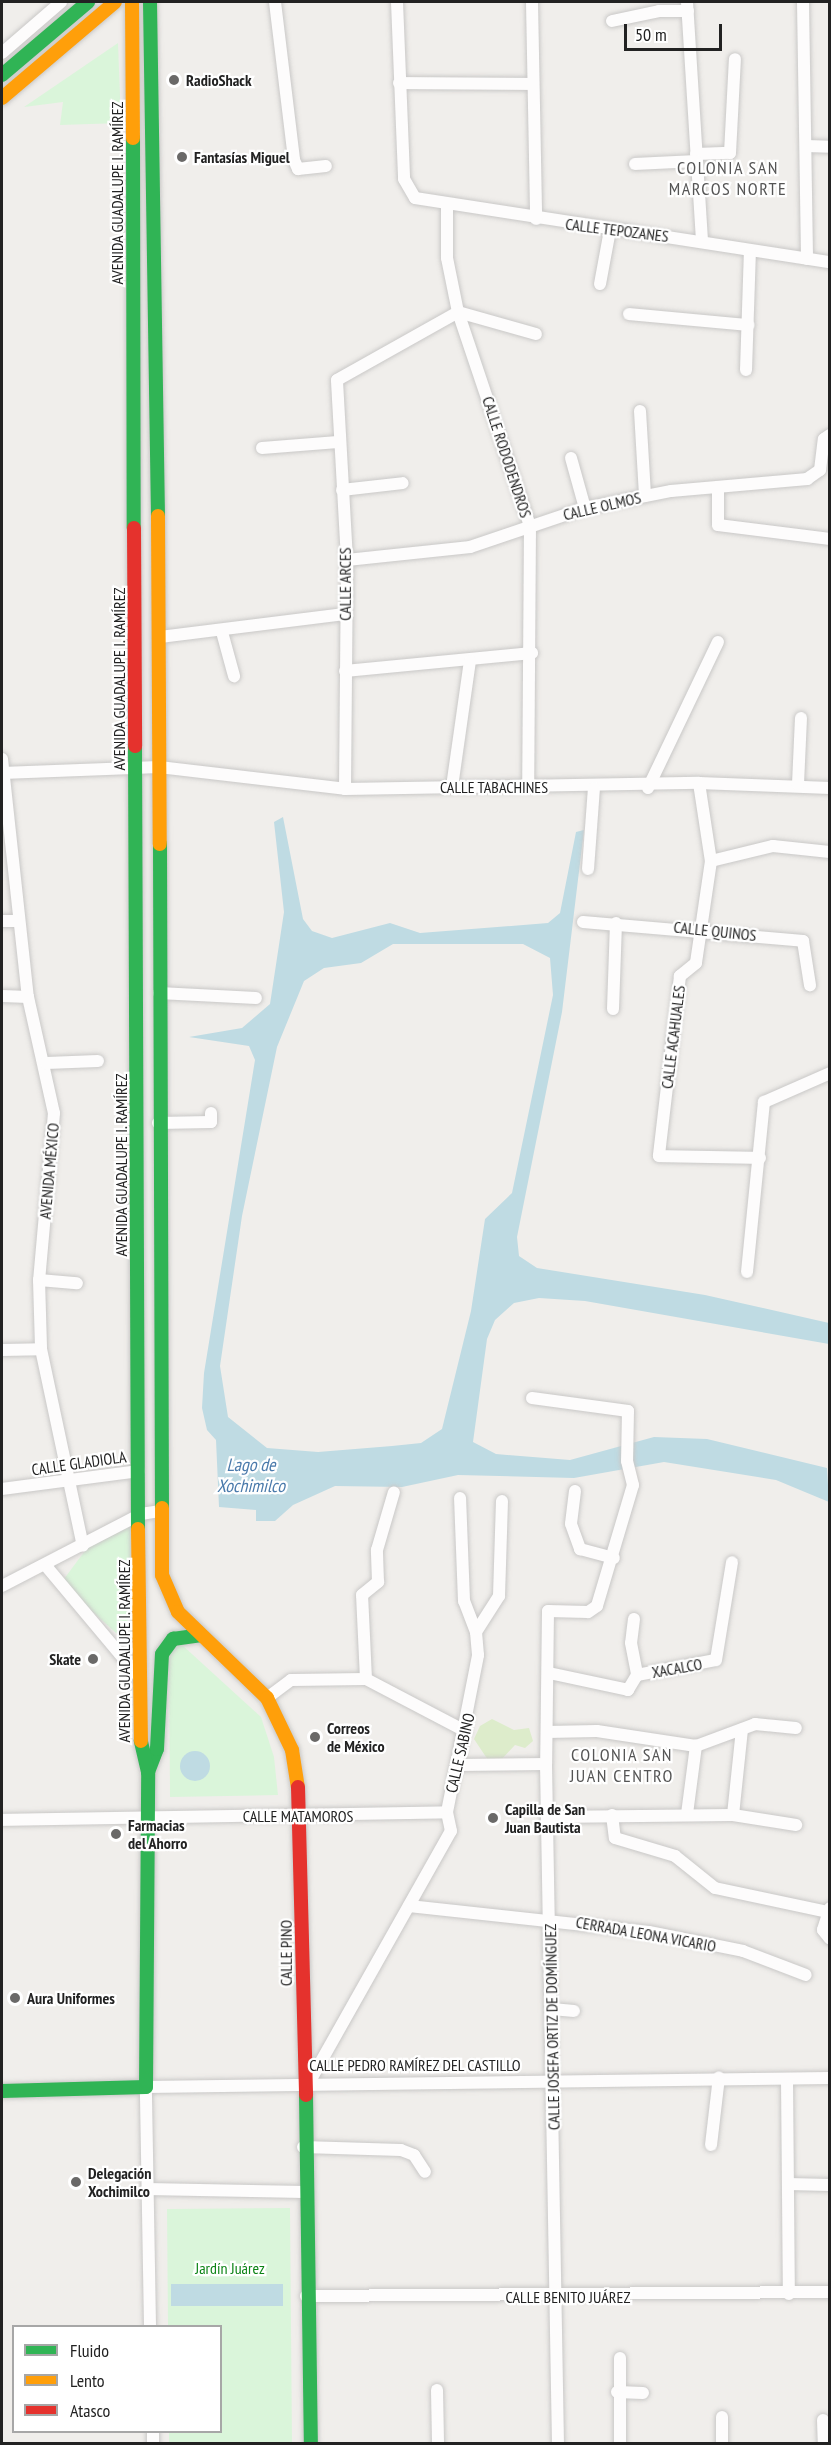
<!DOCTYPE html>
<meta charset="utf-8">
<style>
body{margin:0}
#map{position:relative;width:831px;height:2445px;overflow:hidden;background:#f0eeeb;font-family:"PT Sans Narrow",sans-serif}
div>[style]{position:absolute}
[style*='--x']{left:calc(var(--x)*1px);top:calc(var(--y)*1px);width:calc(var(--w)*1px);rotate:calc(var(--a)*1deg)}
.grass>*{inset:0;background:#ddeccb}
.park>*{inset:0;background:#daf5da}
.water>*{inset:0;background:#bfdbe3;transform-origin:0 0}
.round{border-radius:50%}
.roads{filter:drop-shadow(0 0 2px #c9c8c7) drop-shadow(0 0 2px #c9c8c7)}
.street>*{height:12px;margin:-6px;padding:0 6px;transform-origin:6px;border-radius:6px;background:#fdfcfc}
.fast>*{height:14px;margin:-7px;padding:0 7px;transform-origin:7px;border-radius:7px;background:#30b455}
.slow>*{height:14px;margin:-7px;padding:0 7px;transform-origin:7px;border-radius:7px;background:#ff9f0a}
.jam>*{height:14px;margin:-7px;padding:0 7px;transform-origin:7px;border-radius:7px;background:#e5322d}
.dots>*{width:16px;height:16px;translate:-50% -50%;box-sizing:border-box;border:3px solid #fff;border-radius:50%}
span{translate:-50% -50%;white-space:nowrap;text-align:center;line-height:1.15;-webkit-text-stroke:4.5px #fff;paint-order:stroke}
.poi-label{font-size:16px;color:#222;font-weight:700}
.left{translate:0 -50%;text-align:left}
.right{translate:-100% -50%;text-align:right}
.street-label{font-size:16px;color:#222}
.park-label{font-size:16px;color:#0c8416}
.neighbourhood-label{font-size:18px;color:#555;letter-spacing:1.5px}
.water-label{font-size:18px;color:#4a7aab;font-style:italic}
.frame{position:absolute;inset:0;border:3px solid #222;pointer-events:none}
.legend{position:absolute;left:12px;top:2325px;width:210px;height:108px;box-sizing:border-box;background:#fff;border:2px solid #a7a7a7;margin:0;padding:8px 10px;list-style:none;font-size:18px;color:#222}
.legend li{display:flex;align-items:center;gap:12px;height:30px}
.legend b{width:30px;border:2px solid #a7a7a7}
.scale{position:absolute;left:624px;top:24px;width:98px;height:27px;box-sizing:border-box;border:3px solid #222;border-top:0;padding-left:8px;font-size:18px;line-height:21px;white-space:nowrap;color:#222;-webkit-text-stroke:4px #fff;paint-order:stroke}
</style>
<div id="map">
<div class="grass">
<div style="clip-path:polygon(492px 1719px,514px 1730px,529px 1728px,533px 1741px,525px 1748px,515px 1745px,501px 1760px,488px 1760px,474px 1739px,480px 1726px)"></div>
</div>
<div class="park">
<div style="clip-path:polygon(118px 43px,121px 123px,60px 125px,63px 102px,24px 107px)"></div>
<div style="clip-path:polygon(132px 1525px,127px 1643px,61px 1583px,87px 1548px)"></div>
<div style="clip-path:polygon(181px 1644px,261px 1717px,274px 1757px,278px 1795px,170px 1797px,169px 1651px)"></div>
<div style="clip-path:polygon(290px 2208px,292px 2443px,169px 2443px,169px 2432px,220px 2432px,220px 2326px,168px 2326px,167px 2209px)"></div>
</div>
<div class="water">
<div style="clip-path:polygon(evenodd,283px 817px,303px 919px,312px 931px,332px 938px,390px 923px,420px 933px,548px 923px,560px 913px,576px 832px,584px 830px,562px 1012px,517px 1237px,519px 1256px,537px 1268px,705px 1295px,829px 1323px,829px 1344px,585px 1301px,539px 1298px,514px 1303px,495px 1320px,487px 1339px,473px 1442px,496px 1454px,570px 1460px,654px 1437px,707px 1439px,827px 1468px,829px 1502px,776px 1480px,664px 1462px,574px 1478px,458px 1475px,402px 1487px,335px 1486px,293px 1505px,275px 1521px,256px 1521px,256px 1510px,219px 1507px,216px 1440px,207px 1430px,202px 1408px,204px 1373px,255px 1060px,249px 1046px,189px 1037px,242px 1028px,270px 1004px,284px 912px,274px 822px,283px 817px,393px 944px,523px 944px,550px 958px,553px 995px,512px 1193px,485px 1219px,471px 1311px,442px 1429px,421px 1443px,392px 1446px,318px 1452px,267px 1448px,228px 1417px,220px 1366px,242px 1216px,277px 1047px,304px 981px,324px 968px,361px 963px,393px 944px)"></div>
<div class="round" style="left:180px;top:1751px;width:30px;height:30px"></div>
<div style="left:283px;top:2284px;width:22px;height:112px;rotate:90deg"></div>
</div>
<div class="roads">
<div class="street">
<div style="--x:275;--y:2;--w:159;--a:83.1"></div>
<div style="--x:294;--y:160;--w:10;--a:66"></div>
<div style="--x:298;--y:169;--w:28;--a:-6"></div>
<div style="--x:397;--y:2;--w:177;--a:87.7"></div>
<div style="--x:404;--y:179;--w:22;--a:60"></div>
<div style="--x:415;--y:198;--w:420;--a:8.8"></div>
<div style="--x:532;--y:2;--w:217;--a:88.9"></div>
<div style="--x:687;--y:2;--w:238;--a:86.4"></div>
<div style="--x:803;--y:2;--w:257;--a:89.1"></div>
<div style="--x:612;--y:21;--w:48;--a:-12"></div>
<div style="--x:659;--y:11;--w:29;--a:0"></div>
<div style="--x:2;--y:53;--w:78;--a:-40.8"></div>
<div style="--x:399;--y:83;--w:134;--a:0.4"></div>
<div style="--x:806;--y:146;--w:24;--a:2"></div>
<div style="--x:696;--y:154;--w:34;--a:-2"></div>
<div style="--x:730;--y:153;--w:94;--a:-87"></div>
<div style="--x:635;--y:164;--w:61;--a:-2.8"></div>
<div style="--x:447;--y:205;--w:53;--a:90"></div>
<div style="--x:447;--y:258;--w:55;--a:78.5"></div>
<div style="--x:458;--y:312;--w:226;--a:71.4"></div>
<div style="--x:530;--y:526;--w:260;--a:90.4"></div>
<div style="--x:600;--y:284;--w:55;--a:-79.5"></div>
<div style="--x:629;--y:314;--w:120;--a:5.3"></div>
<div style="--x:746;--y:370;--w:119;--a:-88.1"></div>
<div style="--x:640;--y:411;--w:85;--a:86.6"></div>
<div style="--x:262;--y:448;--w:76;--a:-4.5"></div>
<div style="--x:571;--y:458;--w:52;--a:74.4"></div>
<div style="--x:718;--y:487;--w:38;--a:90"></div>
<div style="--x:718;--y:525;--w:113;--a:7.1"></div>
<div style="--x:342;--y:490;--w:61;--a:-6.5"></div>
<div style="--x:347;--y:560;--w:124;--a:-6"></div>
<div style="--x:470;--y:547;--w:121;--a:-18.7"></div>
<div style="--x:585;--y:508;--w:88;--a:-11.2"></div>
<div style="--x:671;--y:491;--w:137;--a:-5"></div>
<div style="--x:807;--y:479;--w:16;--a:-35"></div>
<div style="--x:820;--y:470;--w:31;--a:-83"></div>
<div style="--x:824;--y:439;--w:7;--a:-34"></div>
<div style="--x:222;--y:632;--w:46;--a:74.7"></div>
<div style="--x:160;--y:637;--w:186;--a:-7.1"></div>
<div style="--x:345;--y:671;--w:188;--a:-5.5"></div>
<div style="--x:2;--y:759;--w:239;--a:83.8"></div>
<div style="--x:28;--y:997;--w:119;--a:77.4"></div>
<div style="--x:54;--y:1113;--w:168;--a:95.1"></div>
<div style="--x:39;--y:1280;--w:69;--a:88.3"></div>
<div style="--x:41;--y:1349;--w:201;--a:78"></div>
<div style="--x:2;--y:773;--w:157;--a:-2.2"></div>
<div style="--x:159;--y:767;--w:187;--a:6.7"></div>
<div style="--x:345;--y:789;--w:354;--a:-1"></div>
<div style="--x:699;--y:783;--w:131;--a:2.2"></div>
<div style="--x:699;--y:783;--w:79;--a:81.3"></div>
<div style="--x:711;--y:861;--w:103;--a:98.4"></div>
<div style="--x:696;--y:963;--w:21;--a:141"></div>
<div style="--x:680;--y:976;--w:181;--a:96.7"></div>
<div style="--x:659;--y:1156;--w:101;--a:1.1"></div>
<div style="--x:798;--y:784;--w:66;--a:-87.4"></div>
<div style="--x:452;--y:787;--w:127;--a:-81.9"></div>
<div style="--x:648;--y:788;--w:162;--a:-64.4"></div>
<div style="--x:345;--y:789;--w:229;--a:-89.5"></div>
<div style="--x:347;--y:560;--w:180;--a:-93.2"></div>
<div style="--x:337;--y:380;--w:139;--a:-29.3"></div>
<div style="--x:458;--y:312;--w:81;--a:15.8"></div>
<div style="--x:711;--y:861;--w:64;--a:-13.6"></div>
<div style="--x:773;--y:846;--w:57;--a:6"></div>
<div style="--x:588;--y:869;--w:81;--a:-85.8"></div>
<div style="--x:2;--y:921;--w:16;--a:0"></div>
<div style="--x:583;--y:922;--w:221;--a:4.9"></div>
<div style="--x:803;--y:941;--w:45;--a:81"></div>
<div style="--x:159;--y:993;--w:97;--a:3"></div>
<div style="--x:2;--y:996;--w:26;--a:2"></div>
<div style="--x:613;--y:1009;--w:86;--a:-88"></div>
<div style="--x:46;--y:1063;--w:52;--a:-2.2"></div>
<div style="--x:158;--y:1123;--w:53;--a:-1.1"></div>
<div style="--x:211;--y:1122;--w:9;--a:-90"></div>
<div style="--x:747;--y:1272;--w:171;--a:-84.3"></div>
<div style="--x:764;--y:1102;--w:72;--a:-23.7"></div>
<div style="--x:39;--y:1280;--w:38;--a:5"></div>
<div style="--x:2;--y:1350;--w:39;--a:-1"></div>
<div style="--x:532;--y:1398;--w:97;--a:7.7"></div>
<div style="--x:628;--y:1411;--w:50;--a:91.1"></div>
<div style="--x:627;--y:1461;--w:25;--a:76"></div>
<div style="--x:633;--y:1485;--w:126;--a:106.6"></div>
<div style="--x:597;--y:1606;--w:11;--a:146"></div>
<div style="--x:588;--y:1612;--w:40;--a:-178.6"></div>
<div style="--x:548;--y:1611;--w:153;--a:90.7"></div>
<div style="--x:546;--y:1764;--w:680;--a:88.99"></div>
<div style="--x:2;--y:1489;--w:138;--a:-7.5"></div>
<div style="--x:575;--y:1491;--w:33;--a:97"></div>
<div style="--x:571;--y:1524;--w:27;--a:70"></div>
<div style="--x:580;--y:1549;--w:35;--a:15"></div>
<div style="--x:46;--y:1566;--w:145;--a:50"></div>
<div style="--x:2;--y:1586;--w:157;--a:-27.4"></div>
<div style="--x:141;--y:1514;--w:20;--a:-9"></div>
<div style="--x:634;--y:1619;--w:24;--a:97"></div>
<div style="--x:631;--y:1643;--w:33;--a:79"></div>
<div style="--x:476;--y:1632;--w:43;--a:-57.4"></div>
<div style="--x:499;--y:1596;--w:95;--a:-88.2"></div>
<div style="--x:549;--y:1673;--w:81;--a:12.1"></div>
<div style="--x:628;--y:1690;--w:17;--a:-59"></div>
<div style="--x:637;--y:1675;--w:80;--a:-10.8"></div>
<div style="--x:716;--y:1660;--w:99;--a:-80.7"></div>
<div style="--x:366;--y:1679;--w:84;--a:-92.7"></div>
<div style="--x:362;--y:1595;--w:21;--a:-39"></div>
<div style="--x:378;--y:1582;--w:32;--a:-92"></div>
<div style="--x:377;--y:1550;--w:60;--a:-73.7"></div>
<div style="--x:267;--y:1698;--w:30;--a:-37"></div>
<div style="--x:291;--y:1680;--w:75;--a:-0.8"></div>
<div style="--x:366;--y:1679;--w:112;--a:27.7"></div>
<div style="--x:547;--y:1732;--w:50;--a:-1.1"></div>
<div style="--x:597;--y:1731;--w:100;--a:8.6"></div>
<div style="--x:696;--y:1746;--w:63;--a:-20.4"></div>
<div style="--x:755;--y:1724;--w:41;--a:5.6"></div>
<div style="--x:458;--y:1765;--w:88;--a:-0.7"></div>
<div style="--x:687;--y:1814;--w:69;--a:-82.5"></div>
<div style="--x:612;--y:1815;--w:23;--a:83"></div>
<div style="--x:615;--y:1838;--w:63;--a:16.7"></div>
<div style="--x:675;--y:1856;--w:51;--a:38.7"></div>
<div style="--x:715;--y:1888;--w:116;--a:12"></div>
<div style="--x:733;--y:1815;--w:86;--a:-84"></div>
<div style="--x:549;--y:1817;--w:184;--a:-0.6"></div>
<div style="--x:733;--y:1815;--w:64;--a:9"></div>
<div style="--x:2;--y:1820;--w:445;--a:-1"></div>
<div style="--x:409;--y:1906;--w:241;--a:6.2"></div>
<div style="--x:649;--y:1932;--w:96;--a:11.4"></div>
<div style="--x:743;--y:1951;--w:67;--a:20.9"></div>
<div style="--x:830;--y:1908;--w:23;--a:108"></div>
<div style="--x:823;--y:1930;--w:11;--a:52"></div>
<div style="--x:552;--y:2009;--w:22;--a:5"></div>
<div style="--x:787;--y:2079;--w:215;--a:89.5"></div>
<div style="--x:310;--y:2081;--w:287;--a:-60.6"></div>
<div style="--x:451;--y:1831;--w:19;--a:-102"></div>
<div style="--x:447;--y:1812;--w:160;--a:-78.8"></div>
<div style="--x:478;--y:1655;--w:23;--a:-95"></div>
<div style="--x:476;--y:1632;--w:33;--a:-111"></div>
<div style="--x:464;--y:1601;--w:103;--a:-92.2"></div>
<div style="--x:711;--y:2145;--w:68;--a:-83.3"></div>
<div style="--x:303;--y:2147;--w:98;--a:1.8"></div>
<div style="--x:401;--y:2150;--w:14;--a:21"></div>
<div style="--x:414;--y:2155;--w:20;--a:57"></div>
<div style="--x:788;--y:2184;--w:42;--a:1.4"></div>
<div style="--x:147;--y:2189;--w:157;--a:1.1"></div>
<div style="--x:306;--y:2296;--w:524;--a:-0.44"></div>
<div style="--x:150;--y:2326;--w:239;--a:-91"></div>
<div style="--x:146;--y:2087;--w:684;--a:-0.75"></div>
<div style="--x:437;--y:2390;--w:54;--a:88.9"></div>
<div style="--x:617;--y:2392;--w:26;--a:2"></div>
<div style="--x:823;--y:2420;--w:24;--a:88"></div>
<div style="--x:153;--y:2432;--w:12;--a:90"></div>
<div style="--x:620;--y:2444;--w:86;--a:-90"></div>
<div style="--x:722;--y:2444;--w:27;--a:-90"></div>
</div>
<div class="fast">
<div style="--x:150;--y:2;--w:514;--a:89.11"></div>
<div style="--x:2;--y:75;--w:113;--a:-40.3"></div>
<div style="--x:133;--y:138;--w:390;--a:89.9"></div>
<div style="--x:135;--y:746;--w:783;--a:89.78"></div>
<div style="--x:160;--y:844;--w:664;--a:89.83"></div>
<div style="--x:148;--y:1772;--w:25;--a:-69"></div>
<div style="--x:157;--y:1749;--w:95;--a:-87"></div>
<div style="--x:162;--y:1654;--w:19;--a:-54"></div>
<div style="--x:173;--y:1639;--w:27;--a:-8"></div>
<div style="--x:2;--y:2091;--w:144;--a:-1.6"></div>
<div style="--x:146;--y:2087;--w:315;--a:-89.6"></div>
<div style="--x:148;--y:1772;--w:32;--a:-103"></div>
<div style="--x:306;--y:2095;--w:349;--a:89.2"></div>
</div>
<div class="slow">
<div style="--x:132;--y:2;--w:136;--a:89.6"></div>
<div style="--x:2;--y:98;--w:148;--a:-40.3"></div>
<div style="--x:158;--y:516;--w:328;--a:89.7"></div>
<div style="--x:162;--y:1508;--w:67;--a:90"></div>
<div style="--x:162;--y:1575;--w:40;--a:66.6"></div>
<div style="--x:178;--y:1612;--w:124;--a:44"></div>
<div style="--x:267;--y:1698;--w:58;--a:64.3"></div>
<div style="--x:292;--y:1750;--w:37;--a:81"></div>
<div style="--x:138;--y:1529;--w:212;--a:89.2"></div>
</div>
<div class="jam">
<div style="--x:134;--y:528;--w:218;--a:89.7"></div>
<div style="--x:298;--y:1787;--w:308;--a:88.5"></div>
</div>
</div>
<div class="dots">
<div style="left:174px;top:80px;background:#6a6968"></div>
<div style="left:182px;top:157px;background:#6a6968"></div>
<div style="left:93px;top:1659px;background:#6a6968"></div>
<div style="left:315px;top:1737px;background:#6a6968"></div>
<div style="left:493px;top:1818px;background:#6a6968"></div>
<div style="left:116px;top:1834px;background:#6a6968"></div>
<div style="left:15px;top:1998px;background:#6a6968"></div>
<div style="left:76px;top:2182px;background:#6a6968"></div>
</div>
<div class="poi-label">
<span class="left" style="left:186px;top:80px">RadioShack</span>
<span class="left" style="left:194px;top:157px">Fantasías Miguel</span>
<span class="right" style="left:81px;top:1659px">Skate</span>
<span class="left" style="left:327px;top:1737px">Correos<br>de México</span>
<span class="left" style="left:505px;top:1818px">Capilla de San<br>Juan Bautista</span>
<span class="left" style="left:128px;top:1834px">Farmacias<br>del Ahorro</span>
<span class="left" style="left:27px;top:1998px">Aura Uniformes</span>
<span class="left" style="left:88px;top:2182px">Delegación<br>Xochimilco</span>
</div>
<div class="street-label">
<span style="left:117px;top:193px;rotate:-90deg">AVENIDA GUADALUPE I. RAMÍREZ</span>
<span style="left:617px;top:230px;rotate:7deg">CALLE TEPOZANES</span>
<span style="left:507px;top:457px;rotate:72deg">CALLE RODODENDROS</span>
<span style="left:602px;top:506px;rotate:-13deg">CALLE OLMOS</span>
<span style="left:345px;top:584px;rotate:-90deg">CALLE ARCES</span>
<span style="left:119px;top:679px;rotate:-90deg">AVENIDA GUADALUPE I. RAMÍREZ</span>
<span style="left:494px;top:787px">CALLE TABACHINES</span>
<span style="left:715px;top:931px;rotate:6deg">CALLE QUINOS</span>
<span style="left:673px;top:1037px;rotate:-83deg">CALLE ACAHUALES</span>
<span style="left:121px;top:1165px;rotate:-90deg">AVENIDA GUADALUPE I. RAMÍREZ</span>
<span style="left:49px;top:1171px;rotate:-85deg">AVENIDA MÉXICO</span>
<span style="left:79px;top:1463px;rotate:-8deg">CALLE GLADIOLA</span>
<span style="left:124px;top:1651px;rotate:-90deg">AVENIDA GUADALUPE I. RAMÍREZ</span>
<span style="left:677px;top:1668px;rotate:-10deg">XACALCO</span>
<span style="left:460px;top:1753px;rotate:-77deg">CALLE SABINO</span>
<span style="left:298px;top:1816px">CALLE MATAMOROS</span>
<span style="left:646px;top:1934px;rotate:10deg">CERRADA LEONA VICARIO</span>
<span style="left:286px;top:1953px;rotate:-90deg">CALLE PINO</span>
<span style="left:552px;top:2027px;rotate:-91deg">CALLE JOSEFA ORTIZ DE DOMÍNGUEZ</span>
<span style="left:415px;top:2065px">CALLE PEDRO RAMÍREZ DEL CASTILLO</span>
<span style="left:568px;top:2297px">CALLE BENITO JUÁREZ</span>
</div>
<div class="park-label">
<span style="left:230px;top:2268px">Jardín Juárez</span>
</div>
<div class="neighbourhood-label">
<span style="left:728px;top:179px">COLONIA SAN<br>MARCOS NORTE</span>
<span style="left:622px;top:1766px">COLONIA SAN<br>JUAN CENTRO</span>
</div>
<div class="water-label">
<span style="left:251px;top:1476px">Lago de<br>Xochimilco</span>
</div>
<div class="frame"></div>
<ul class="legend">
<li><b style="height:8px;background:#30b455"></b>Fluido</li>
<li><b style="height:8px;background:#ff9f0a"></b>Lento</li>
<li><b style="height:8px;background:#e5322d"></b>Atasco</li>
</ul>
<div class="scale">50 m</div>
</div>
